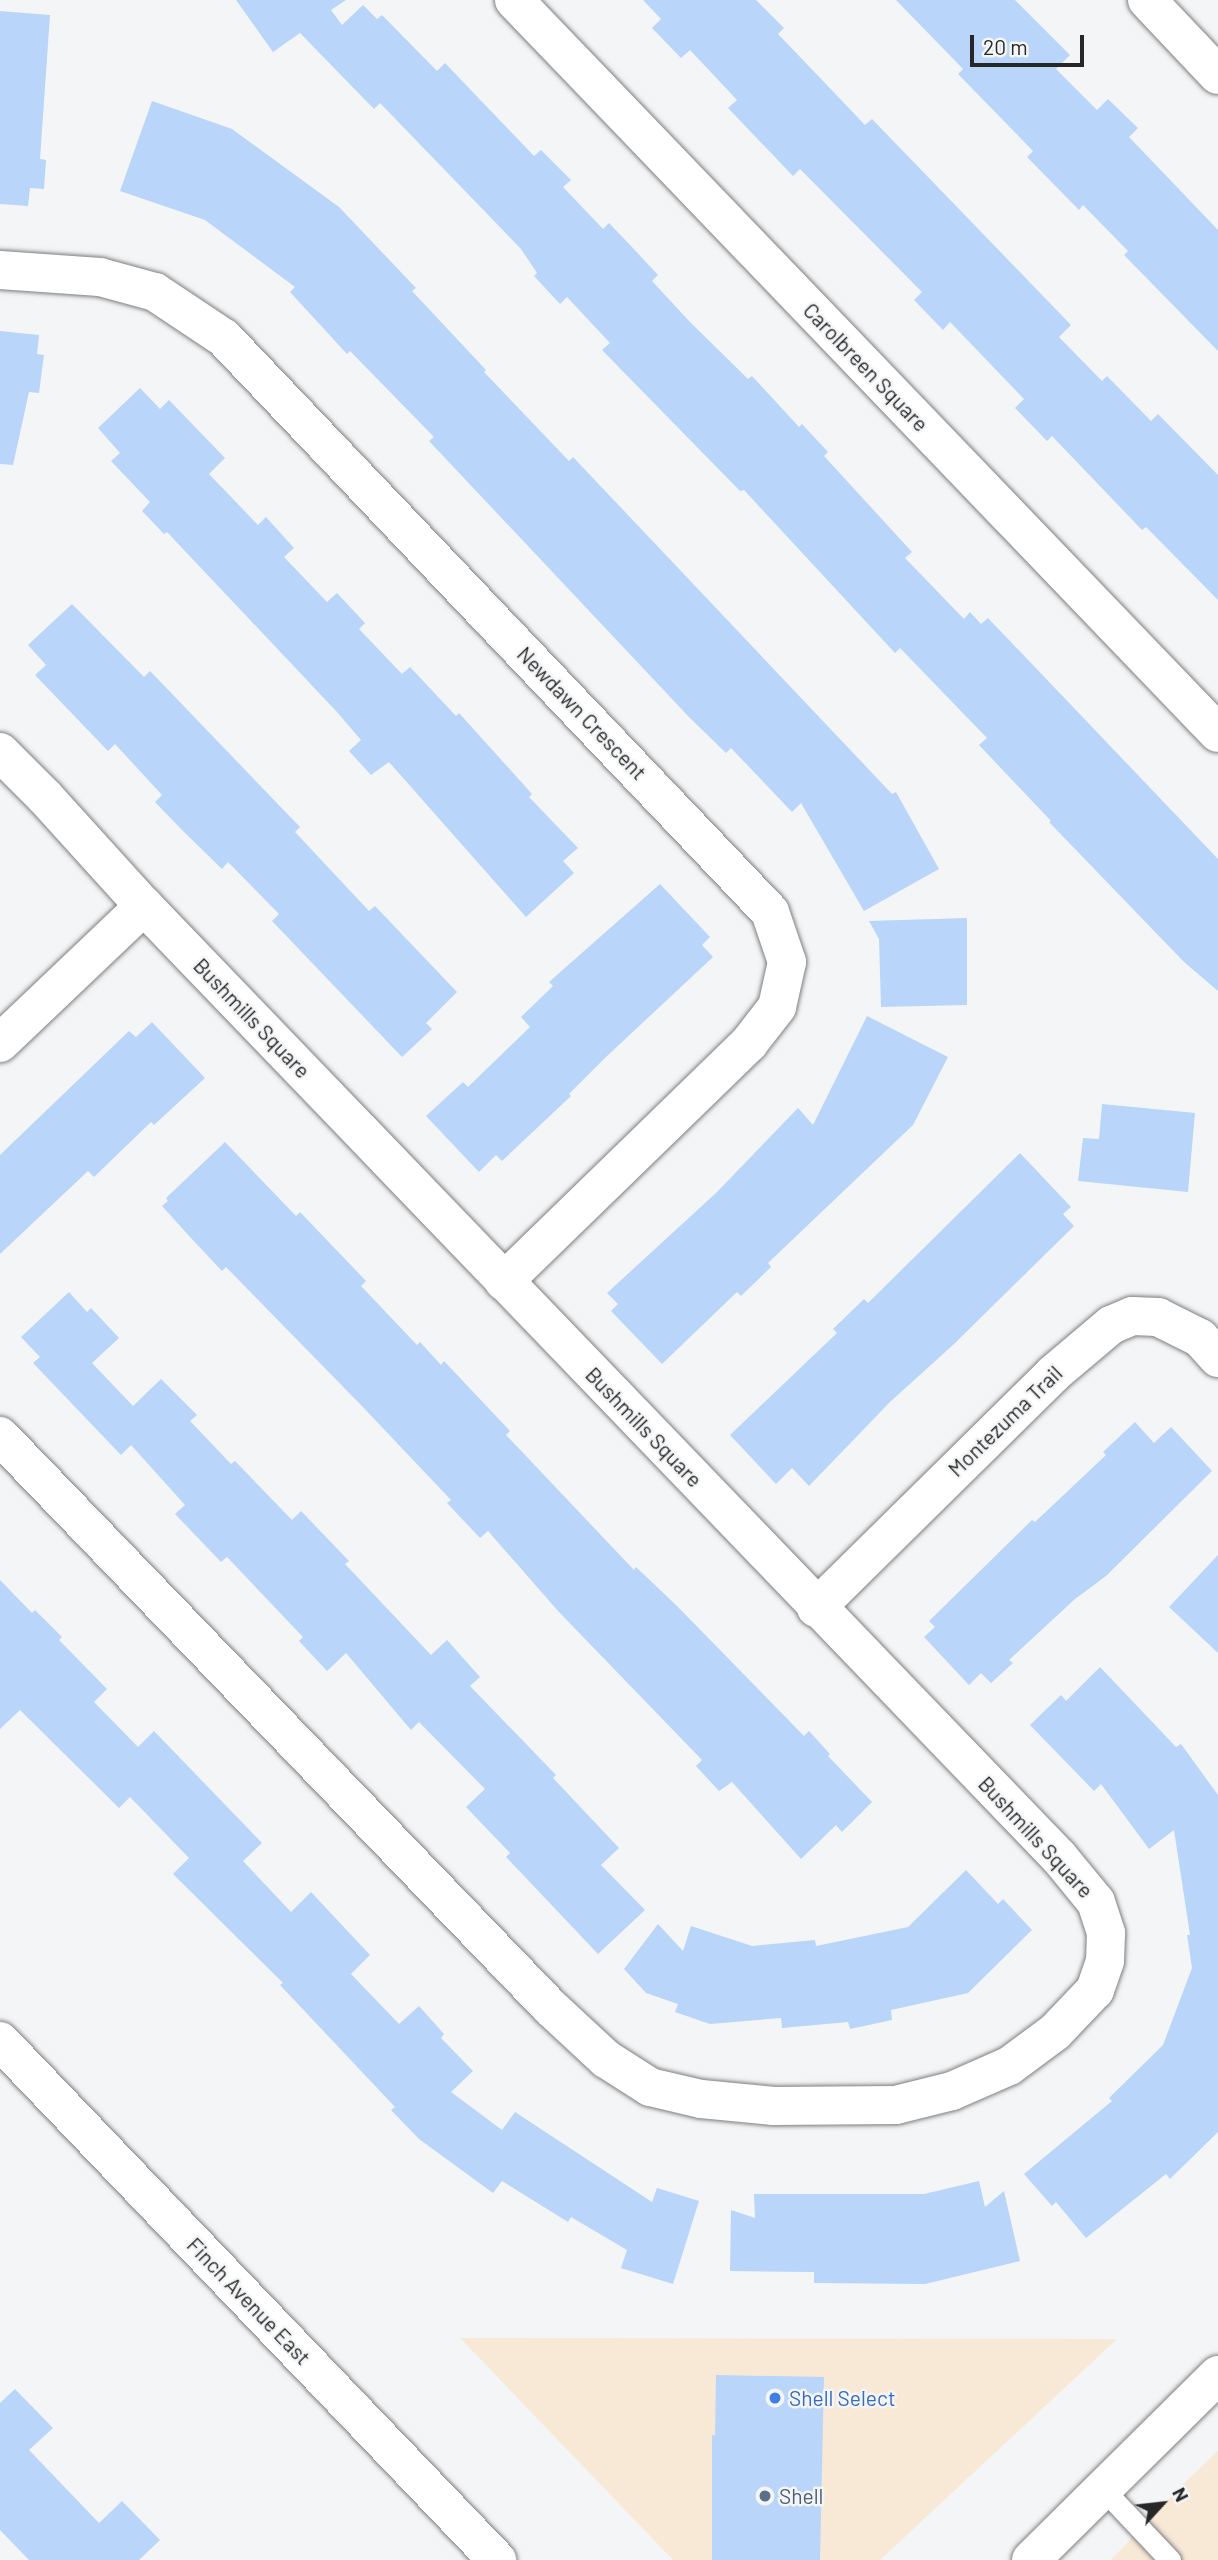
<!DOCTYPE html>
<style>
body{margin:0}
#map{position:relative;width:1218px;height:2560px;overflow:hidden;background:#f4f5f6;font-family:Barlow,sans-serif}
div>[style]{position:absolute}
[style*='--x']{left:calc(var(--x)*1px);top:calc(var(--y)*1px);width:calc(var(--w)*1px);rotate:calc(var(--a)*1deg)}
.commercial>*{inset:0;background:#f8e9d6}
.building>*{inset:0;background:#b9d5f9}
.roads{filter:drop-shadow(0 0 2px #7f7f80) drop-shadow(0 0 2px #7f7f80)}
.service>*{height:21px;margin:-10.5px;padding:0 10.5px;transform-origin:10.5px;border-radius:10.5px;background:#fff}
.minor>*{height:38px;margin:-19px;padding:0 19px;transform-origin:19px;border-radius:19px;background:#fff}
.secondary>*{height:38px;margin:-19px;padding:0 19px;transform-origin:19px;border-radius:19px;background:#fff}
.dots>*{width:19px;height:19px;translate:-50% -50%;box-sizing:border-box;border:4px solid #f4f5f6;border-radius:50%}
span{translate:-50% -50%;white-space:nowrap;text-align:center;line-height:1.15;-webkit-text-stroke:5px #f4f5f6;paint-order:stroke}
.street-label{font-size:21px;color:#272728}
.shop-label{font-size:21px;color:#366cbe}
.left{translate:0 -50%;text-align:left}
.service-label{font-size:21px;color:#4e5e75}
.north{position:absolute;left:1127px;top:2469px;width:70px;height:70px;-webkit-text-stroke:5px #f4f5f6;paint-order:stroke;rotate:63deg;font-size:19px;font-weight:700;line-height:28px;text-align:center;color:#272728}
.north::after{content:'';display:block;margin:auto;width:24px;height:32px;background:#272728;clip-path:polygon(50% 0,100% 100%,50% 72%,0 100%)}
.scale{position:absolute;left:970px;top:35px;width:114px;height:32px;box-sizing:border-box;border:4px solid #272728;border-top:0;padding-left:9px;font-size:21px;line-height:24px;white-space:nowrap;color:#272728;-webkit-text-stroke:5px #f4f5f6;paint-order:stroke}
</style>
<div id="map">
<div class="commercial">
<div style="clip-path:polygon(460px 2338px,1117px 2339px,880px 2560px,673px 2560px)"></div>
<div style="clip-path:polygon(1218px 2451px,1218px 2560px,1111px 2560px,1181px 2486px)"></div>
</div>
<div class="building">
<div style="clip-path:polygon(236px 0,346px 0,331px 10px,342px 25px,363px 5px,377px 19px,382px 15px,437px 71px,445px 63px,534px 156px,541px 150px,571px 180px,563px 187px,603px 229px,609px 223px,631px 246px,658px 275px,652px 281px,690px 322px,748px 379px,752px 376px,799px 427px,802px 424px,828px 452px,824px 456px,912px 552px,905px 558px,964px 619px,970px 612px,981px 624px,988px 618px,1218px 859px,1218px 991px,1184px 962px,1049px 822px,1051px 821px,979px 745px,987px 738px,900px 648px,895px 653px,744px 490px,740px 491px,602px 350px,610px 343px,567px 297px,560px 304px,534px 276px,537px 273px,521px 249px,380px 103px,374px 109px,300px 33px,273px 52px)"></div>
<div style="clip-path:polygon(643px 0,756px 0,784px 28px,778px 34px,823px 81px,865px 125px,872px 119px,1071px 325px,1059px 337px,1102px 381px,1107px 376px,1151px 421px,1158px 414px,1218px 475px,1218px 600px,1146px 527px,1142px 530px,1052px 436px,1047px 441px,1015px 408px,1024px 399px,950px 322px,943px 330px,914px 300px,922px 292px,800px 169px,793px 176px,728px 108px,737px 100px,690px 50px,681px 58px,652px 28px,661px 19px)"></div>
<div style="clip-path:polygon(896px 0,1015px 0,1070px 55px,1056px 69px,1097px 110px,1108px 99px,1138px 128px,1129px 137px,1218px 230px,1218px 351px,1124px 255px,1128px 251px,1083px 205px,1079px 210px,1027px 157px,1033px 151px,958px 74px,963px 69px)"></div>
<div style="clip-path:polygon(0 11px,50px 15px,40px 159px,46px 160px,44px 189px,30px 188px,28px 206px,0 204px)"></div>
<div style="clip-path:polygon(152px 101px,232px 129px,339px 207px,416px 288px,412px 291px,486px 370px,484px 372px,569px 461px,573px 457px,892px 794px,896px 792px,939px 869px,864px 911px,801px 803px,792px 812px,731px 748px,726px 753px,689px 717px,429px 441px,434px 437px,350px 351px,347px 354px,290px 292px,295px 287px,205px 220px,120px 191px)"></div>
<div style="clip-path:polygon(0 331px,39px 335px,37px 354px,44px 355px,39px 393px,29px 392px,13px 465px,0 464px)"></div>
<div style="clip-path:polygon(140px 388px,160px 409px,169px 400px,225px 458px,209px 474px,258px 525px,266px 517px,294px 548px,284px 557px,327px 602px,337px 593px,365px 623px,359px 629px,402px 674px,410px 667px,456px 716px,459px 713px,532px 794px,529px 797px,578px 848px,563px 861px,574px 873px,526px 917px,389px 762px,371px 775px,349px 751px,361px 740px,337px 712px,167px 532px,164px 534px,142px 511px,150px 502px,111px 461px,120px 453px,98px 428px)"></div>
<div style="clip-path:polygon(72px 604px,144px 677px,150px 671px,300px 827px,295px 832px,369px 911px,375px 906px,457px 992px,426px 1023px,432px 1029px,402px 1057px,272px 921px,279px 914px,228px 862px,222px 869px,182px 830px,155px 802px,162px 795px,115px 744px,108px 751px,35px 675px,46px 665px,28px 645px)"></div>
<div style="clip-path:polygon(660px 884px,710px 937px,702px 945px,713px 957px,606px 1057px,569px 1094px,571px 1096px,502px 1161px,496px 1155px,479px 1172px,426px 1116px,463px 1082px,468px 1087px,530px 1027px,521px 1017px,553px 986px,549px 982px)"></div>
<div style="clip-path:polygon(967px 918px,967px 1005px,881px 1007px,879px 939px,869px 921px)"></div>
<div style="clip-path:polygon(867px 1016px,948px 1057px,913px 1125px,768px 1263px,771px 1267px,741px 1296px,737px 1292px,662px 1364px,611px 1311px,618px 1304px,607px 1293px,716px 1193px,798px 1108px,813px 1125px)"></div>
<div style="clip-path:polygon(152px 1022px,205px 1078px,154px 1125px,151px 1122px,94px 1177px,88px 1171px,0 1254px,0 1155px,129px 1031px,136px 1037px)"></div>
<div style="clip-path:polygon(1102px 1104px,1195px 1113px,1188px 1192px,1078px 1181px,1083px 1138px,1099px 1139px)"></div>
<div style="clip-path:polygon(225px 1142px,296px 1216px,300px 1212px,366px 1281px,361px 1286px,417px 1345px,420px 1342px,441px 1365px,444px 1361px,510px 1431px,506px 1435px,634px 1570px,636px 1567px,677px 1606px,804px 1736px,809px 1731px,830px 1754px,828px 1756px,872px 1802px,842px 1832px,836px 1825px,801px 1859px,732px 1782px,719px 1791px,696px 1766px,702px 1760px,558px 1611px,488px 1531px,480px 1538px,447px 1503px,451px 1500px,360px 1404px,226px 1267px,222px 1271px,190px 1237px,162px 1206px,168px 1201px,166px 1198px)"></div>
<div style="clip-path:polygon(1020px 1153px,1071px 1207px,1063px 1214px,1074px 1226px,954px 1344px,890px 1402px,809px 1486px,792px 1468px,776px 1484px,730px 1435px,837px 1333px,833px 1329px,864px 1299px,868px 1303px)"></div>
<div style="clip-path:polygon(69px 1292px,87px 1312px,91px 1308px,119px 1338px,92px 1363px,133px 1406px,161px 1379px,197px 1415px,190px 1421px,231px 1464px,235px 1461px,292px 1520px,301px 1511px,349px 1561px,345px 1564px,431px 1655px,447px 1640px,480px 1677px,470px 1686px,556px 1775px,553px 1778px,619px 1848px,601px 1865px,645px 1910px,598px 1954px,506px 1857px,510px 1853px,466px 1807px,485px 1789px,419px 1722px,411px 1730px,346px 1653px,327px 1671px,299px 1641px,303px 1637px,227px 1557px,221px 1562px,175px 1514px,185px 1505px,131px 1445px,121px 1455px,33px 1363px,40px 1357px,21px 1337px)"></div>
<div style="clip-path:polygon(1135px 1422px,1154px 1443px,1171px 1427px,1212px 1471px,1106px 1576px,1075px 1599px,1009px 1660px,1013px 1663px,991px 1683px,981px 1673px,969px 1685px,924px 1637px,935px 1627px,929px 1621px,1032px 1520px,1035px 1522px,1106px 1455px,1103px 1452px)"></div>
<div style="clip-path:polygon(1218px 1555px,1218px 1653px,1169px 1607px)"></div>
<div style="clip-path:polygon(0 1580px,32px 1613px,35px 1610px,62px 1637px,59px 1640px,107px 1689px,94px 1702px,138px 1747px,154px 1731px,262px 1843px,243px 1861px,291px 1912px,311px 1892px,370px 1955px,351px 1974px,399px 2024px,419px 2006px,444px 2034px,441px 2038px,473px 2071px,451px 2092px,502px 2130px,515px 2112px,652px 2202px,657px 2188px,699px 2201px,673px 2284px,621px 2268px,627px 2250px,571px 2217px,568px 2222px,502px 2181px,493px 2193px,419px 2139px,391px 2110px,395px 2107px,280px 1985px,283px 1983px,173px 1874px,189px 1858px,130px 1797px,119px 1808px,20px 1710px,0 1729px)"></div>
<div style="clip-path:polygon(1100px 1667px,1176px 1747px,1181px 1744px,1218px 1795px,1218px 2132px,1170px 2179px,1166px 2174px,1086px 2238px,1056px 2202px,1052px 2206px,1024px 2174px,1112px 2101px,1109px 2098px,1163px 2045px,1192px 1968px,1187px 1935px,1190px 1935px,1174px 1830px,1149px 1849px,1101px 1784px,1094px 1791px,1030px 1725px,1061px 1695px,1066px 1701px)"></div>
<div style="clip-path:polygon(966px 1870px,998px 1904px,1003px 1899px,1032px 1930px,968px 1993px,891px 2010px,892px 2020px,850px 2029px,848px 2022px,782px 2028px,781px 2018px,710px 2024px,675px 2012px,678px 2004px,646px 1993px,624px 1969px,658px 1924px,683px 1951px,691px 1926px,752px 1946px,815px 1940px,816px 1946px,908px 1927px)"></div>
<div style="clip-path:polygon(979px 2181px,985px 2207px,1004px 2191px,1020px 2261px,925px 2284px,814px 2283px,814px 2272px,730px 2271px,731px 2210px,755px 2218px,754px 2194px,924px 2194px)"></div>
<div style="clip-path:polygon(716px 2375px,824px 2377px,820px 2560px,712px 2560px,712px 2435px,715px 2435px)"></div>
<div style="clip-path:polygon(15px 2389px,53px 2428px,29px 2450px,52px 2474px,99px 2523px,122px 2501px,160px 2540px,139px 2560px,29px 2560px,0 2530px,0 2403px)"></div>
</div>
<div class="roads">
<div class="service">
<div style="--x:1103;--y:2489;--w:98;--a:46.7"></div>
</div>
<div class="minor">
<div style="--x:514;--y:0;--w:1016;--a:46.16"></div>
<div style="--x:1147;--y:0;--w:103;--a:46.6"></div>
<div style="--x:0;--y:270;--w:100;--a:4"></div>
<div style="--x:100;--y:277;--w:57;--a:15.3"></div>
<div style="--x:155;--y:292;--w:83;--a:33.7"></div>
<div style="--x:224;--y:338;--w:792;--a:46.43"></div>
<div style="--x:770;--y:912;--w:53;--a:71.2"></div>
<div style="--x:787;--y:962;--w:46;--a:102.5"></div>
<div style="--x:777;--y:1007;--w:46;--a:127.9"></div>
<div style="--x:749;--y:1043;--w:342;--a:135.8"></div>
<div style="--x:0;--y:752;--w:64;--a:45"></div>
<div style="--x:45;--y:797;--w:147;--a:47.8"></div>
<div style="--x:144;--y:906;--w:1320;--a:46.11"></div>
<div style="--x:1059;--y:1857;--w:58;--a:50.6"></div>
<div style="--x:1096;--y:1902;--w:33;--a:72"></div>
<div style="--x:1106;--y:1933;--w:28;--a:92"></div>
<div style="--x:1105;--y:1961;--w:31;--a:109"></div>
<div style="--x:1095;--y:1990;--w:58;--a:133.6"></div>
<div style="--x:1055;--y:2032;--w:57;--a:143.5"></div>
<div style="--x:1009;--y:2066;--w:62;--a:156.3"></div>
<div style="--x:952;--y:2091;--w:58;--a:166"></div>
<div style="--x:896;--y:2105;--w:122;--a:179.5"></div>
<div style="--x:774;--y:2106;--w:73;--a:-174.5"></div>
<div style="--x:701;--y:2099;--w:52;--a:-166.8"></div>
<div style="--x:650;--y:2087;--w:52;--a:-147.5"></div>
<div style="--x:606;--y:2059;--w:76;--a:-137.1"></div>
<div style="--x:550;--y:2007;--w:793;--a:-133.93"></div>
<div style="--x:0;--y:1043;--w:199;--a:-43.6"></div>
<div style="--x:816;--y:1608;--w:333;--a:-44.6"></div>
<div style="--x:1053;--y:1374;--w:76;--a:-40.2"></div>
<div style="--x:1111;--y:1325;--w:23;--a:-23"></div>
<div style="--x:1132;--y:1316;--w:26;--a:2"></div>
<div style="--x:1158;--y:1317;--w:47;--a:26.6"></div>
<div style="--x:1200;--y:1338;--w:27;--a:48"></div>
</div>
<div class="secondary">
<div style="--x:0;--y:2041;--w:719;--a:46.24"></div>
<div style="--x:1031;--y:2560;--w:263;--a:-44.7"></div>
</div>
</div>
<div class="dots">
<div style="left:775px;top:2398px;background:#3f7fe0"></div>
<div style="left:765px;top:2496px;background:#5c6f8a"></div>
</div>
<div class="street-label">
<span style="left:866px;top:367px;rotate:46deg">Carolbreen Square</span>
<span style="left:582px;top:713px;rotate:46deg">Newdawn Crescent</span>
<span style="left:252px;top:1018px;rotate:46deg">Bushmills Square</span>
<span style="left:1005px;top:1421px;rotate:-44deg">Montezuma Trail</span>
<span style="left:644px;top:1427px;rotate:46deg">Bushmills Square</span>
<span style="left:1036px;top:1837px;rotate:47deg">Bushmills Square</span>
<span style="left:249px;top:2301px;rotate:46deg">Finch Avenue East</span>
</div>
<div class="shop-label">
<span class="left" style="left:789px;top:2398px">Shell Select</span>
</div>
<div class="service-label">
<span class="left" style="left:779px;top:2496px">Shell</span>
</div>
<div class="north">N</div>
<div class="scale">20 m</div>
</div>
